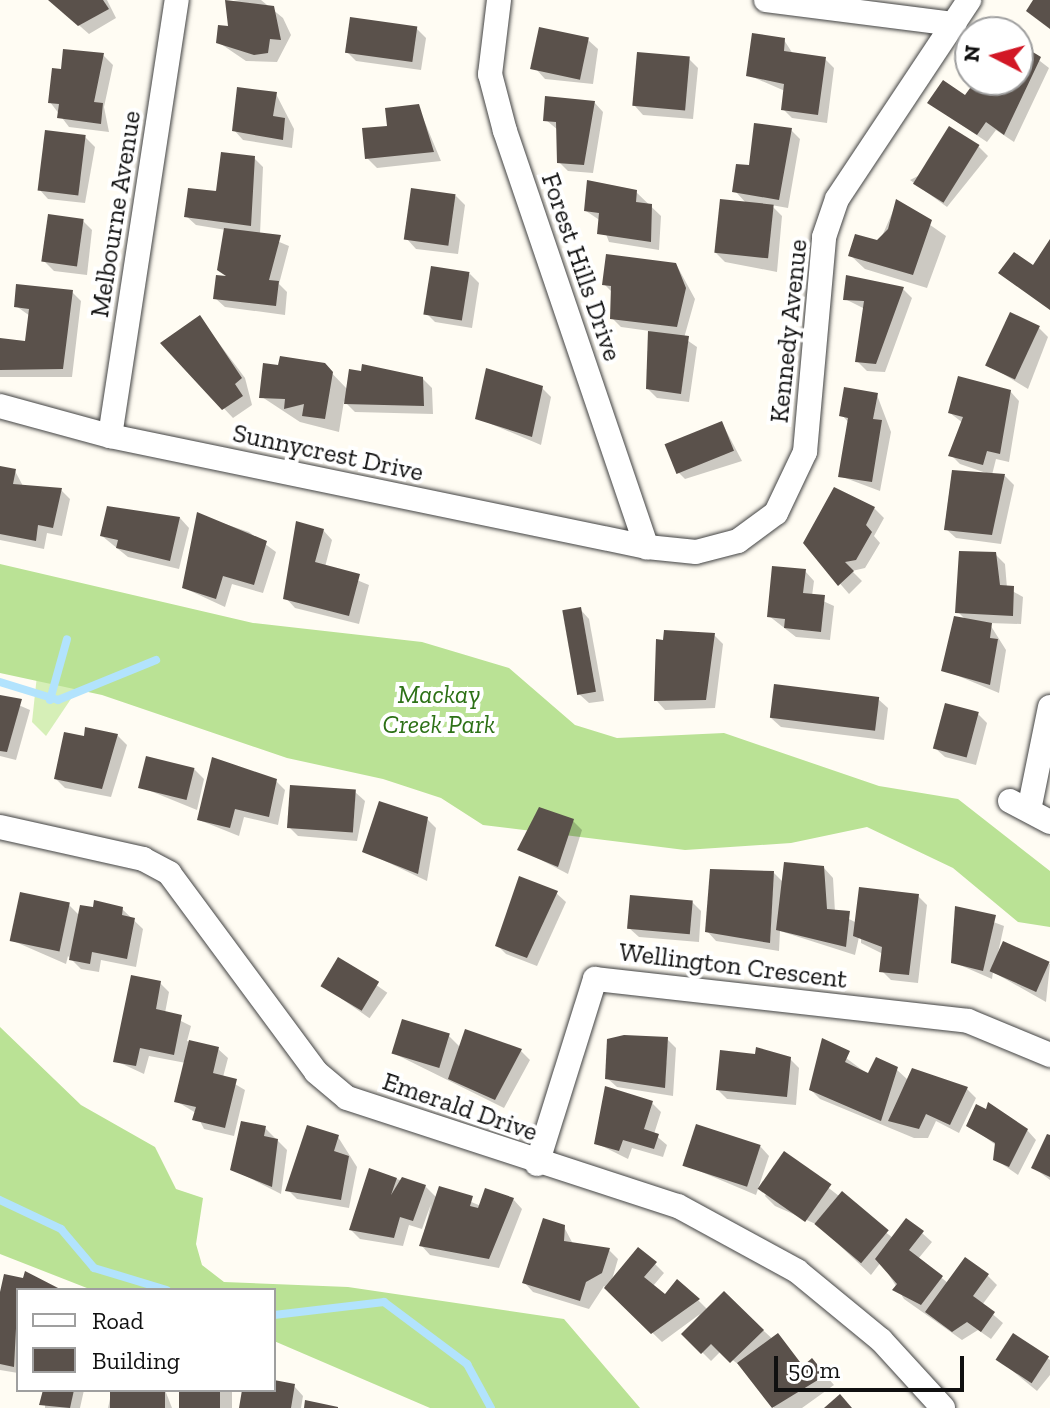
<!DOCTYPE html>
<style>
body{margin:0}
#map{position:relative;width:1050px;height:1408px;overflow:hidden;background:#fffcf3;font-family:"Zilla Slab",serif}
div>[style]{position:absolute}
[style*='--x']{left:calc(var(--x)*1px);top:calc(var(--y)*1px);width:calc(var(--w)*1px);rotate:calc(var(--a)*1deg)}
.green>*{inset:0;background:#d6efb7}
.forest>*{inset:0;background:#bae295}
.shadow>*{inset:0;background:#0003;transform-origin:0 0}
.stream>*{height:8px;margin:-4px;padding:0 4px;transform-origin:4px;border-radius:4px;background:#b2e3fd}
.building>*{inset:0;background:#5a514b;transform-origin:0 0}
.roads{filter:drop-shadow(0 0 2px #434343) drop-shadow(0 0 2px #434343)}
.street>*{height:24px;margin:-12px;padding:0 12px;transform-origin:12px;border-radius:12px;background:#fff}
span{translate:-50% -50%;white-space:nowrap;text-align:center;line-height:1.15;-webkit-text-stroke:8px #fff;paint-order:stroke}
.street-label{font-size:26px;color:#101010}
.park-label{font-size:26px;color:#2d7117;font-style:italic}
.legend{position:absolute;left:16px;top:1288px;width:260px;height:104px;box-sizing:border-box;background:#fff;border:2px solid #9f9f9f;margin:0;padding:10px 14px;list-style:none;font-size:24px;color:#101010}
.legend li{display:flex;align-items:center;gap:16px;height:40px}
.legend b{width:40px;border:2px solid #9f9f9f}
.north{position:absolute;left:954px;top:16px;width:80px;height:80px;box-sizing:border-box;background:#fff;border:2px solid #9f9f9f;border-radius:50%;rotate:276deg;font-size:22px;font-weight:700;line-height:32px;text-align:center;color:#101010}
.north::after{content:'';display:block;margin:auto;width:28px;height:36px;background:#d21725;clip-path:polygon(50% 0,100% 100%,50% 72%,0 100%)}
.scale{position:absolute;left:774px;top:1356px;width:190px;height:36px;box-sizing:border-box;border:4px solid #101010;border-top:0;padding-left:10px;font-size:24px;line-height:28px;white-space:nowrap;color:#101010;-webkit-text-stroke:6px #fff;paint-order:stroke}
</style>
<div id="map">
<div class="green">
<div style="clip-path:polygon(38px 666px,87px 675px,46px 736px,32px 722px)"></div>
</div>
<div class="forest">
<div style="clip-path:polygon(0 564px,253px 623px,422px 642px,509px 668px,575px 725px,617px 738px,724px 733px,879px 786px,958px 799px,1050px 871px,1050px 927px,1018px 922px,953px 868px,867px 827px,791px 843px,685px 850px,483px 825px,441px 798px,383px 779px,287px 758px,102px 695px,0 673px)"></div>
<div style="clip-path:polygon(0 1027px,81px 1105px,155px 1147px,176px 1189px,203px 1198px,196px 1244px,202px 1265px,224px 1282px,348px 1287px,564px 1319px,640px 1408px,430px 1408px,274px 1341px,274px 1290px,92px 1290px,0 1254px)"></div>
</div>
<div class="shadow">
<div style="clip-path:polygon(50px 0,107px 0,116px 18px,89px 34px)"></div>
<div style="clip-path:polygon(240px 0,261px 0,283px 18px,291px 35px,277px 62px,246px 61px,218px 42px,230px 29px,227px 2px)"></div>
<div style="clip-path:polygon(416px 28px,426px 38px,421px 70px,356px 61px,347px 52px)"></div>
<div style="clip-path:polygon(588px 40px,598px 49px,593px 84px,545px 79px,536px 69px)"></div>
<div style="clip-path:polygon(784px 40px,793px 54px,825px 59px,834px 68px,827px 123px,792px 118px,783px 109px,785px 91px,748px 75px)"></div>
<div style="clip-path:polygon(1018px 44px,1049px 68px,1014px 142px,996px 130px,987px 142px,929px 103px,966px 98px,979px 80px,1018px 80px)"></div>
<div style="clip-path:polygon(103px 55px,113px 65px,104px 107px,109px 132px,69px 127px,50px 102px,63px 71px)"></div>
<div style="clip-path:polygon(689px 59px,698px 68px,693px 119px,643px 115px,634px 105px)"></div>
<div style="clip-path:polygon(276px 94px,294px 129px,292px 148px,243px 140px,234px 130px)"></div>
<div style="clip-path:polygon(594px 102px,603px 112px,593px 173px,568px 171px,559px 162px,558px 130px,546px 120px)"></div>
<div style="clip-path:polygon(418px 106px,441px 161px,377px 168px,367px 158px,389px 127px)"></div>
<div style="clip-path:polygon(791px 130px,800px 139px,788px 208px,771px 205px,782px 216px,777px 272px,725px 262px,715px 252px,747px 204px,735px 191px)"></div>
<div style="clip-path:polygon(85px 137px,95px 147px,85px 203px,48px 199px,39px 189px)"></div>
<div style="clip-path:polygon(978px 146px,988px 156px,947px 207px,910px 180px)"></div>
<div style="clip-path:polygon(254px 158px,263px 167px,260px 234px,289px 246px,279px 284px,287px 292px,285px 315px,225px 307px,215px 298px,229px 279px,226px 230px,196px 225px,186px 216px)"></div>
<div style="clip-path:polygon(636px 192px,661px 216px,659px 250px,609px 242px,601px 221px,586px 211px)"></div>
<div style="clip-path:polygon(456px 196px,465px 205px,458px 254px,416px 249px,407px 239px)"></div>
<div style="clip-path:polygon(897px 202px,946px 236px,927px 288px,865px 269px,850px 255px,879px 243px)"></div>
<div style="clip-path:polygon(83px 221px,92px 230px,87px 275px,54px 271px,44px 261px)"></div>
<div style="clip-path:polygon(676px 264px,695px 299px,684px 338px,697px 347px,689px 402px,657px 398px,648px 389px,650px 331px,621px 327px,612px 318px,613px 293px,604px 284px)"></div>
<div style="clip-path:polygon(470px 274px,479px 283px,472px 328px,435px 322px,426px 313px)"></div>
<div style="clip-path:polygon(903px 289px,912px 298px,885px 372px,867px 371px,857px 361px,865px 309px,845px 299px)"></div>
<div style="clip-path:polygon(72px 292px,81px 301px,72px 377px,0 377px,0 340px,27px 343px,30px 316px,16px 306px)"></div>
<div style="clip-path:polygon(200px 318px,245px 378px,252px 405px,233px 418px,163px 344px)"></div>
<div style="clip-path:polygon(1039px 328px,1048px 337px,1028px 389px,987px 364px)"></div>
<div style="clip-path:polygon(324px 365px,348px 390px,422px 378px,432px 388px,433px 414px,355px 412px,344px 401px,339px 432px,300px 422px,262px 397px,280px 367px)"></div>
<div style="clip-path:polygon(542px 388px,551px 397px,541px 445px,477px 418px)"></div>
<div style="clip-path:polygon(1010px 391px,1019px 401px,1009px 462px,996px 459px,992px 475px,960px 464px,951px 455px,963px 423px,950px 413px)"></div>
<div style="clip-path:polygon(877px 395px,891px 432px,880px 491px,840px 476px,849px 423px,842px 415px)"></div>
<div style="clip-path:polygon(722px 423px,742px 461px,685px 479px,676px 470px)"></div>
<div style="clip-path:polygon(0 468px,15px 471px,23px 486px,61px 490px,70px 499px,62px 536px,47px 533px,44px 549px,0 540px)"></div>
<div style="clip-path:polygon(953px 472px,1005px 476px,1014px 485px,1001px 544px,956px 538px,946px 529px)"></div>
<div style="clip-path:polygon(874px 508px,884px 518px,874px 536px,880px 543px,865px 568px,852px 571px,862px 581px,849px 594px,805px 543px)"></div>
<div style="clip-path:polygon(198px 515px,249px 532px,276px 552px,263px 593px,232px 584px,225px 607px,184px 588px)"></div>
<div style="clip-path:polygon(180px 518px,189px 528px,179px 569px,128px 557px,102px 536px)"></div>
<div style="clip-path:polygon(323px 530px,332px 540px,325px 567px,369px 585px,359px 624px,295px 608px,286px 598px)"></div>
<div style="clip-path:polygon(995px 554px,1005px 564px,1007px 588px,1023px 597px,1021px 624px,989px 623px,1006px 650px,999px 693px,944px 670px,966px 620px,958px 612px)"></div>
<div style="clip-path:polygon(805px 571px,814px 581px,812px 596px,834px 606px,830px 640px,796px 637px,769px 616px)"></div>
<div style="clip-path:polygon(580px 609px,589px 619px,604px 701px,589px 703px,579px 694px)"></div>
<div style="clip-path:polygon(714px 635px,723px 644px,715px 708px,665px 710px,656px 700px)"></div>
<div style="clip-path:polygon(0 697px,30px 710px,16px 760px,0 756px)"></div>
<div style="clip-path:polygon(878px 699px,888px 708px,884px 740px,781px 727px,771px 718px)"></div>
<div style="clip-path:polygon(978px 714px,987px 723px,976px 765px,945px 757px,935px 748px)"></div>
<div style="clip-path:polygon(117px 735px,127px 745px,111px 797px,65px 788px,56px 779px,85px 738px)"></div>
<div style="clip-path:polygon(194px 769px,204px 779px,197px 810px,143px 788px)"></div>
<div style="clip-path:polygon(276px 781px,285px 790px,278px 825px,244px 817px,239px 836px,199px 820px)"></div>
<div style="clip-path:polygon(355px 792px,365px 801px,357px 841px,298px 836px,289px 827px)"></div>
<div style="clip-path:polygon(427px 819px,436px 828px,427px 881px,364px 851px)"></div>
<div style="clip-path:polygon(573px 821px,582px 830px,568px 874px,520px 849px)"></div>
<div style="clip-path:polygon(824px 868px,833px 878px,835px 912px,861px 925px,918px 896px,927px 905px,918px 983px,891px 980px,882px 971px,883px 954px,861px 943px,861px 928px,855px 955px,780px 931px,779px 951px,716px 941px,707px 931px,774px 873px,784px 883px)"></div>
<div style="clip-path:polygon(556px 893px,566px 902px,537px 966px,506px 954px,497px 945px)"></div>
<div style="clip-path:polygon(692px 902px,701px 911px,699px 942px,639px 937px,629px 928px)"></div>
<div style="clip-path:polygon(69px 905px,80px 916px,122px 909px,143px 929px,136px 967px,101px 960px,99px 972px,81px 969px,68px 956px,66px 964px,11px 940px)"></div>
<div style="clip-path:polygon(956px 908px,1004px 926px,998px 953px,1004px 943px,1050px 964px,1046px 1002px,993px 972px,992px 979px,953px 962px)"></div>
<div style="left:339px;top:959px;width:59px;height:31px;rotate:35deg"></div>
<div style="clip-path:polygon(160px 983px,169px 992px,165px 1013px,191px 1026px,187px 1041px,218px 1049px,228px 1058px,223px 1077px,245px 1090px,234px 1136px,204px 1129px,196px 1113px,176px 1101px,186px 1063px,149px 1056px,144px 1074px,116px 1061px)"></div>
<div style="clip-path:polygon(449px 1036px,461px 1048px,521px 1051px,530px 1060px,504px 1108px,393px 1053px)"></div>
<div style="clip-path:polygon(667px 1039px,676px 1048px,673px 1096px,617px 1087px,607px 1078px)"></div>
<div style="clip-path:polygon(823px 1041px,869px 1075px,896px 1069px,908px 1080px,967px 1089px,976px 1098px,959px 1133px,936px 1121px,928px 1138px,914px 1138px,820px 1099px,811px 1090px)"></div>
<div style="clip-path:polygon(790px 1059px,799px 1068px,796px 1105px,727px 1099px,718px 1090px)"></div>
<div style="clip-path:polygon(652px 1103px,661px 1112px,654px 1134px,667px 1145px,663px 1157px,632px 1148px,628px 1159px,596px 1143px)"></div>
<div style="clip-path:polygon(969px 1125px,1027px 1130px,1036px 1140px,1018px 1175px,995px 1159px,997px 1146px)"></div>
<div style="clip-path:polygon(265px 1128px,287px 1150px,281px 1194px,232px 1169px)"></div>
<div style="clip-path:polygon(338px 1137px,357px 1167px,349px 1208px,297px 1199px,288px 1190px)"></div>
<div style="clip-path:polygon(1050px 1137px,1050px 1180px,1033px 1167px)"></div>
<div style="clip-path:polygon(760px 1146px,769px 1156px,756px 1195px,685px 1165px)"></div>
<div style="clip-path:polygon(785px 1154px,893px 1238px,922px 1233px,932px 1242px,918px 1259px,948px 1283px,987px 1275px,997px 1285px,982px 1305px,1003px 1323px,991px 1339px,978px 1330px,962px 1340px,904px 1299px,881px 1262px,871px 1275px,818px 1225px,775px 1206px,765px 1196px)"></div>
<div style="clip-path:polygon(396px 1179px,425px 1186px,437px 1198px,440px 1189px,481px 1206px,513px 1199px,522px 1209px,499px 1268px,430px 1255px,421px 1245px,431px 1204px,422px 1229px,409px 1225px,403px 1246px,360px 1239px,351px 1230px)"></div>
<div style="clip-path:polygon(564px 1227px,573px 1244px,609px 1250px,618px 1259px,611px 1283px,655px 1264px,664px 1273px,653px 1286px,665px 1296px,698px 1300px,708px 1310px,724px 1294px,804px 1368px,821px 1370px,834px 1385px,802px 1408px,774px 1408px,743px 1368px,721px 1351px,711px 1361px,684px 1334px,700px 1314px,662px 1342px,604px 1286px,589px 1309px,533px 1292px,524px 1282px)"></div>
<div style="clip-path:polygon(26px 1274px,55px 1290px,18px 1290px,18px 1373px,0 1370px,0 1307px)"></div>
<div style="clip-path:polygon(1013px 1336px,1050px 1360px,1050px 1375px,1037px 1391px,997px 1358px)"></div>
<div style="clip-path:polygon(274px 1381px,294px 1386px,303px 1396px,301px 1408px,241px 1408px,244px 1390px,274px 1390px)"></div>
<div style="clip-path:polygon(45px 1390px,108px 1390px,84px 1390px,80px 1408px,45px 1408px)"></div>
<div style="clip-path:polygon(112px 1390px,165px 1390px,172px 1408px,108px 1408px)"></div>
<div style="left:181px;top:1390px;width:51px;height:18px"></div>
</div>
<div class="stream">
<div style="--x:0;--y:682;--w:61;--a:17.2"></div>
<div style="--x:58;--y:700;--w:106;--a:-22.2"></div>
<div style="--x:50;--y:700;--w:63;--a:-74.4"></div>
<div style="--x:0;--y:1200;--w:68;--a:25.4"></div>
<div style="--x:61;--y:1229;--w:51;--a:49.8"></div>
<div style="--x:94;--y:1268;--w:76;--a:16.8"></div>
<div style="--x:274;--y:1315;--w:111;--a:-6.7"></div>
<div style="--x:384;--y:1302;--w:104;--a:36.8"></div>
<div style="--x:467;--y:1364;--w:50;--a:61.4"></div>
</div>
<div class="building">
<div style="clip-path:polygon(48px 0,103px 0,109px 9px,78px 26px)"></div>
<div style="clip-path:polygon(225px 0,274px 6px,281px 40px,270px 39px,268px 53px,254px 55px,216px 43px,218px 25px,228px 26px)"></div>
<div style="clip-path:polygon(1033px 0,1050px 0,1050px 29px,1026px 11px)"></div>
<div style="left:350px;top:17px;width:68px;height:36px;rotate:8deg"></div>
<div style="left:539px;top:27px;width:51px;height:43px;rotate:12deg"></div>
<div style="clip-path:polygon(752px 33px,785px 38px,784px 51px,826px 57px,818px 115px,781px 110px,784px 84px,746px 76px)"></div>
<div style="clip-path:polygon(1018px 43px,1041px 57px,1004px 135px,986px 122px,977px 135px,927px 103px,943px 80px,965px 95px,976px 80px,1018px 80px)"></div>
<div style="clip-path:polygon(63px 49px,104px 53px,94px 102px,103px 103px,101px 124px,57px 118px,59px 104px,48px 103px,52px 68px,61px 69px)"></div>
<div style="left:637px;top:52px;width:53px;height:54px;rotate:5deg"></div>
<div style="clip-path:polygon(237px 87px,277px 92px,273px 116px,285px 118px,283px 140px,232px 131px)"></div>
<div style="clip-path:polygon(545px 96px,595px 101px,584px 165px,557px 163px,556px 122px,543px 121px)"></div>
<div style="clip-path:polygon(419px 104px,434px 152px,365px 159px,362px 128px,387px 126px,385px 108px)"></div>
<div style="clip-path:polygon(754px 123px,792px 128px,779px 200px,732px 192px,736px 164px,749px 165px)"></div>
<div style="left:949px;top:126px;width:36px;height:68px;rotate:32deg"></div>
<div style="left:45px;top:130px;width:41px;height:61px;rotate:7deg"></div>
<div style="clip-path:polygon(221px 152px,255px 156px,251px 226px,184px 217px,188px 188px,216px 191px)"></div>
<div style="clip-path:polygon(587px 180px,637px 190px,636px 202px,652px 204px,651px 242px,597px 234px,599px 213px,584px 211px)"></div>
<div style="left:411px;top:188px;width:45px;height:52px;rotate:8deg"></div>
<div style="left:720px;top:199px;width:54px;height:54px;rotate:6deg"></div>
<div style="clip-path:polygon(896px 199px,932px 220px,913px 275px,848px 256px,855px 234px,877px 240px,888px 229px)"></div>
<div style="left:48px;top:214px;width:36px;height:48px;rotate:8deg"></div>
<div style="clip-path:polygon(224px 228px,281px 235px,269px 280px,279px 281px,276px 306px,213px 299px,216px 275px,226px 276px,217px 270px)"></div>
<div style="clip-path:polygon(1050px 239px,1050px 310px,998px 273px,1014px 252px,1033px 265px)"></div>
<div style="clip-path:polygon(606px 254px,676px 263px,686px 288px,677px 327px,610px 319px,611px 286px,602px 285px)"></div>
<div style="left:431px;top:266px;width:39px;height:49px;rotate:9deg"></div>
<div style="clip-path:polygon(846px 275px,904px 287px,876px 364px,855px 362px,864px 301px,843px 300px)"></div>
<div style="clip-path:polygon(16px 284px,73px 290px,63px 369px,0 370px,0 338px,25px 341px,29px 309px,14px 307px)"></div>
<div style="left:1010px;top:312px;width:33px;height:59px;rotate:25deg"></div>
<div style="clip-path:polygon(200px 315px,242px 378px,235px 384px,243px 396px,222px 410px,160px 343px)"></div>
<div style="clip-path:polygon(648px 331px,689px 336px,681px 394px,646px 389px)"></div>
<div style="clip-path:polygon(280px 356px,325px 363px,333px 372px,325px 419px,302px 416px,304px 404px,284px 409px,285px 399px,259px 398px,263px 363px,278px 365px)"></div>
<div style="clip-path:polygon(362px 364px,423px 377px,424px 406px,344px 404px,349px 369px,361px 371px)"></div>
<div style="clip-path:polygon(486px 368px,543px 386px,532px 437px,475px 419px)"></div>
<div style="clip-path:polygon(958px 376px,1011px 390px,1000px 454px,987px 451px,983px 465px,948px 456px,963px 417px,948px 413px)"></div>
<div style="clip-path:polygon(844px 387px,878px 393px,873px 419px,882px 420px,872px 482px,838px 477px,848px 418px,839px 416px)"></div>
<div style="left:722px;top:421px;width:32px;height:62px;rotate:68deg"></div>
<div style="clip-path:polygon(0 466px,16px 469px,13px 484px,62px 488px,53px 528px,38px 525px,36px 541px,0 534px)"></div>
<div style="clip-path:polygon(952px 470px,1005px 474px,992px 535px,944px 530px)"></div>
<div style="clip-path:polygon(834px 487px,875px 507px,866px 525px,872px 532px,856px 560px,845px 562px,854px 571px,838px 586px,803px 543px)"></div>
<div style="clip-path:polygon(107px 506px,180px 517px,170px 561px,116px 548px,118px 540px,100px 536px)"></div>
<div style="clip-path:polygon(197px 512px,267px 541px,254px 585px,223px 576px,216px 599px,182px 588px)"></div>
<div style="clip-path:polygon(296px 521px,324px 529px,315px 562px,360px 574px,349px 616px,283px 599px)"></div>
<div style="clip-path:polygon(959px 551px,996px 552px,1000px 585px,1014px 586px,1013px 616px,955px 613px)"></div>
<div style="clip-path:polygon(772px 566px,806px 569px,803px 593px,825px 595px,821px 632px,784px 628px,785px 619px,767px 617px)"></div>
<div style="left:581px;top:607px;width:86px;height:19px;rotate:80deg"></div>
<div style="clip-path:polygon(954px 616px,992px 623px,990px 638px,998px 639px,990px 685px,941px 671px)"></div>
<div style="clip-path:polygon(664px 630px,715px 633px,706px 700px,654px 701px,656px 639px,663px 640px)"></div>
<div style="left:774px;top:684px;width:106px;height:34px;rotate:7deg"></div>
<div style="clip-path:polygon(0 695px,22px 699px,7px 752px,0 751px)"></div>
<div style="left:945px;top:703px;width:35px;height:47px;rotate:15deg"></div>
<div style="clip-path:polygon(85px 727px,118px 734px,102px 789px,54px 779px,64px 732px,84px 736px)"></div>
<div style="left:146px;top:756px;width:50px;height:33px;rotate:14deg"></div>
<div style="clip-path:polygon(212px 757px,277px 779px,269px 817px,235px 809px,230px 828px,197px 820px)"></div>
<div style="left:290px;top:785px;width:66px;height:43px;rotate:4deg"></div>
<div style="clip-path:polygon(379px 801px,428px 817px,418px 874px,362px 852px)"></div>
<div style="clip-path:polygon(539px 807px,574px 819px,558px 867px,517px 850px)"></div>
<div style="clip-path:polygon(784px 862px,824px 866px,827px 909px,850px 911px,846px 947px,776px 930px)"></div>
<div style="clip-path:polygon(710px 869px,774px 871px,770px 943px,705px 932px)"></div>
<div style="clip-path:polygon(519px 876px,558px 891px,527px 958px,495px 946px)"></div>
<div style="clip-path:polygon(859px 887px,919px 894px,909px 975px,879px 972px,882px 947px,853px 936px)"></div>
<div style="left:20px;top:892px;width:51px;height:50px;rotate:12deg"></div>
<div style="left:630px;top:895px;width:63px;height:34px;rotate:5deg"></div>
<div style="clip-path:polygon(94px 900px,123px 907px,122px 915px,135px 918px,127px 959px,92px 952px,90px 964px,69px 960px,80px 905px,93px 907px)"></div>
<div style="clip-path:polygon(955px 906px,996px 915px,983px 971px,951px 963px)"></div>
<div style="left:1003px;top:941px;width:51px;height:33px;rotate:24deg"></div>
<div style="left:338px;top:957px;width:48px;height:34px;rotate:31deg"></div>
<div style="clip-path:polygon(131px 975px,161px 981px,156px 1009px,182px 1015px,174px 1055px,140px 1048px,136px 1066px,113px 1062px)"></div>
<div style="left:402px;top:1019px;width:50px;height:36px;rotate:17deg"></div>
<div style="clip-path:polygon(465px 1029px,522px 1049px,495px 1100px,448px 1079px)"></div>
<div style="clip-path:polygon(624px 1035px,668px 1037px,665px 1088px,605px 1079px,607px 1039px)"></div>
<div style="clip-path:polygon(822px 1038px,850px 1051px,845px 1062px,868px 1073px,876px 1057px,898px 1067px,881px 1121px,809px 1090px)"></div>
<div style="clip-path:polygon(189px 1040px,219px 1047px,213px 1073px,237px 1079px,225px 1128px,192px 1120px,196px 1107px,174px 1102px)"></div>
<div style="clip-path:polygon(756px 1047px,791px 1057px,787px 1097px,716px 1090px,720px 1050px,755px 1054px)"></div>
<div style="clip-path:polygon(912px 1068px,968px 1087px,950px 1125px,926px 1114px,919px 1129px,888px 1121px)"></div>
<div style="clip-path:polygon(605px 1086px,653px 1101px,644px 1129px,659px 1134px,654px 1149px,623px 1140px,619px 1151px,594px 1144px)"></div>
<div style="clip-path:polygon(988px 1102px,1028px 1129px,1009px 1167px,993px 1160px,995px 1143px,966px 1126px,976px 1104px,986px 1109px)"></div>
<div style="clip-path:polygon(241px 1121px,266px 1126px,264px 1136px,278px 1139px,272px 1187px,230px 1170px)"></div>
<div style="left:696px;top:1124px;width:68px;height:44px;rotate:18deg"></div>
<div style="clip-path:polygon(307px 1125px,339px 1135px,334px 1151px,349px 1156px,341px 1200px,285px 1191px)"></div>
<div style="clip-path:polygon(1047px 1134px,1050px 1135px,1050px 1177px,1031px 1168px)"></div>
<div style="left:784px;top:1151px;width:58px;height:46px;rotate:35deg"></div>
<div style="clip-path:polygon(369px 1168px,397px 1178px,391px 1195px,402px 1177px,426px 1185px,413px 1221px,400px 1217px,394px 1238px,349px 1230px)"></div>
<div style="clip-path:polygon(439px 1186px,473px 1196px,470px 1206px,478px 1208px,485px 1188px,514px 1198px,489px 1259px,419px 1246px)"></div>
<div style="left:842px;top:1191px;width:61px;height:43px;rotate:40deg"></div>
<div style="clip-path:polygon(543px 1218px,565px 1225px,564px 1241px,610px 1248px,602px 1273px,586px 1282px,580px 1301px,522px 1283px)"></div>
<div style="clip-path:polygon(906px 1218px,924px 1231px,909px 1250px,943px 1276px,921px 1305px,892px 1290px,897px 1284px,875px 1259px)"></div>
<div style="clip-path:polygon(638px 1247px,657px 1262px,644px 1277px,665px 1294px,677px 1279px,700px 1299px,651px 1334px,604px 1288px)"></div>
<div style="clip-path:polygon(965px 1257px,989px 1274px,973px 1296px,995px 1312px,981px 1332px,967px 1322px,952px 1332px,925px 1312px)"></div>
<div style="clip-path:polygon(25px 1271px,60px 1289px,18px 1290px,14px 1367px,0 1364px,0 1292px,4px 1274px,23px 1278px)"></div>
<div style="clip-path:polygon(724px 1291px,764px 1330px,730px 1363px,711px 1344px,701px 1354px,681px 1334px)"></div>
<div style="clip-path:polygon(778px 1333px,803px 1366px,812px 1358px,826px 1375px,772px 1408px,737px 1363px)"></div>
<div style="left:1013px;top:1333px;width:43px;height:32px;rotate:33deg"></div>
<div style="clip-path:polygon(274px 1380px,295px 1384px,291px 1408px,239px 1408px,242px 1390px,274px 1390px)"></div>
<div style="clip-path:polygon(43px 1390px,74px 1390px,70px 1408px,39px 1405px)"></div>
<div style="left:110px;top:1390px;width:55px;height:18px"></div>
<div style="left:179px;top:1390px;width:41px;height:18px"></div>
<div style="clip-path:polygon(840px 1394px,852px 1408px,824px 1408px)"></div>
<div style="clip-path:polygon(305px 1400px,338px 1407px,338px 1408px,304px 1408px)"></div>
</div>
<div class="roads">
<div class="street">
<div style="--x:499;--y:0;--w:75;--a:96.9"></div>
<div style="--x:490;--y:74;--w:59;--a:75.3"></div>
<div style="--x:505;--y:131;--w:440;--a:71.2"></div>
<div style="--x:766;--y:0;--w:190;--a:7.3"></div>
<div style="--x:0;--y:406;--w:114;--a:15.3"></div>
<div style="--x:110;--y:436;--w:548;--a:11.68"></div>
<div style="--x:647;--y:547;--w:49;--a:5.8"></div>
<div style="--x:696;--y:552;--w:43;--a:-14.7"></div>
<div style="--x:738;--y:541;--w:47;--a:-36.4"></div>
<div style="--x:776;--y:513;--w:68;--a:-64.6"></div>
<div style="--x:805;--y:452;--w:216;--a:-84.9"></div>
<div style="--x:824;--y:237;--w:40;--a:-71.1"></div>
<div style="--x:837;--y:199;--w:239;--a:-56.4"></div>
<div style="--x:110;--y:436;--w:441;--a:-81.3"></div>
<div style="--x:1010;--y:801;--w:45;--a:27.7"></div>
<div style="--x:1029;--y:810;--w:105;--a:-78.5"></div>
<div style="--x:0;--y:827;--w:147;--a:12.6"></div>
<div style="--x:143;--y:859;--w:30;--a:28"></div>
<div style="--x:169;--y:873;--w:247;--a:53.5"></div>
<div style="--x:316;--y:1072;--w:40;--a:40"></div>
<div style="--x:347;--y:1098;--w:348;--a:18.1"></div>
<div style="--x:678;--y:1206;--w:136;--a:28.6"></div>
<div style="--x:797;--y:1271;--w:109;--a:39.4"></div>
<div style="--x:881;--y:1340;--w:92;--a:47.6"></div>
<div style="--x:537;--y:1164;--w:194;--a:-72.6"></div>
<div style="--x:595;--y:979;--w:375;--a:6.4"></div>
<div style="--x:968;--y:1021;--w:89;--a:22.5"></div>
</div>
</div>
<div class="street-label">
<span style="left:116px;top:214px;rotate:-81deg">Melbourne Avenue</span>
<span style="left:581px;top:267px;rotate:71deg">Forest Hills Drive</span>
<span style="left:789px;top:331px;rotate:-84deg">Kennedy Avenue</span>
<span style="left:328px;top:453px;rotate:12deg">Sunnycrest Drive</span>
<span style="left:733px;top:966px;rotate:7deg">Wellington Crescent</span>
<span style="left:460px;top:1107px;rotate:19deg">Emerald Drive</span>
</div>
<div class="park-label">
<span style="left:439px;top:710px">Mackay<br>Creek Park</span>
</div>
<ul class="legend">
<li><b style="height:10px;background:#fff"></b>Road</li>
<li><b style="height:22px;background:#5a514b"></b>Building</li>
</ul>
<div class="north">N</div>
<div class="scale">50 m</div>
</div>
